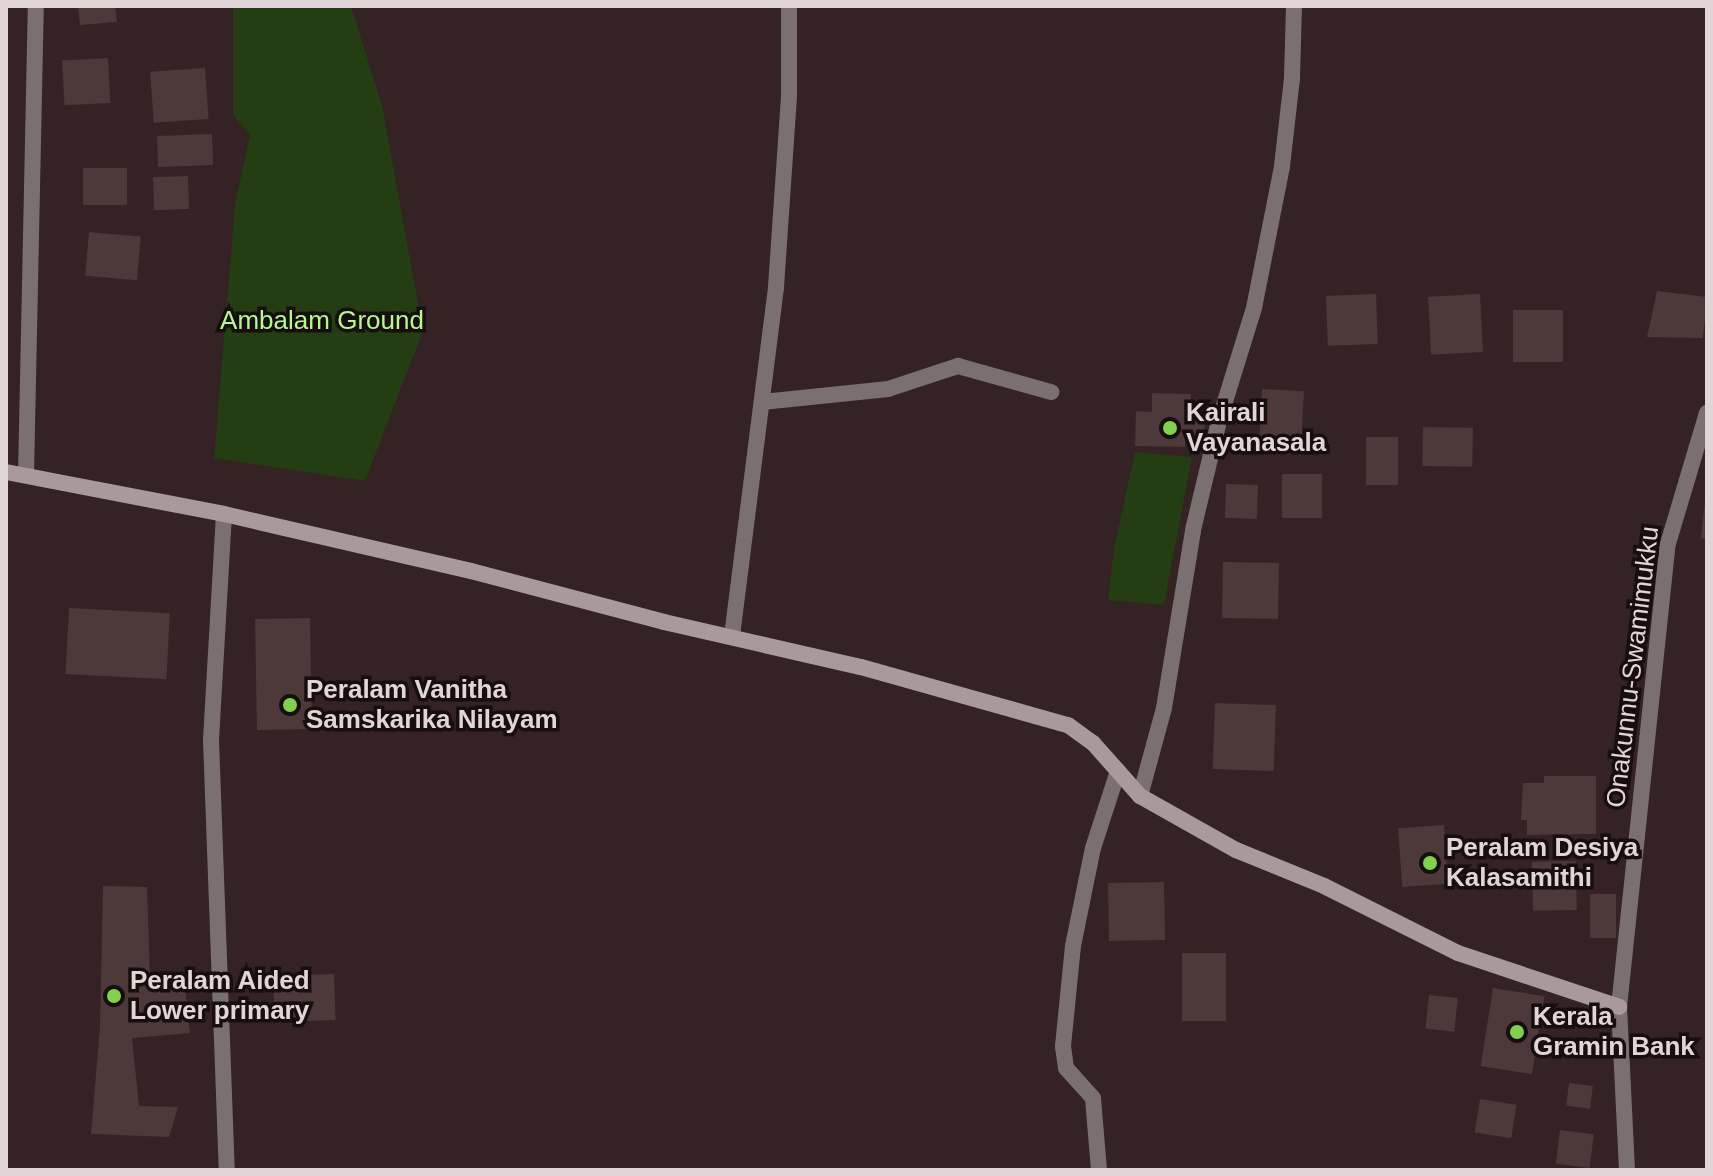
<!DOCTYPE html>
<style>
body{margin:0}
#map{position:relative;width:1713px;height:1176px;overflow:hidden;background:#342224;font-family:Helvetica,sans-serif}
div>[style]{position:absolute}
[style*='--x']{left:calc(var(--x)*1px);top:calc(var(--y)*1px);width:calc(var(--w)*1px);rotate:calc(var(--a)*1deg)}
.green>*{inset:0;background:#243d12}
.building>*{inset:0;background:#4d383a;transform-origin:0 0}
.minor>*{height:16px;margin:-8px;padding:0 8px;transform-origin:8px;border-radius:8px;background:#7b7071}
.tertiary>*{height:16px;margin:-8px;padding:0 8px;transform-origin:8px;border-radius:8px;background:#7b7071}
.secondary>*{height:16px;margin:-8px;padding:0 8px;transform-origin:8px;border-radius:8px;background:#aa999b}
.dots>*{width:22px;height:22px;translate:-50% -50%;box-sizing:border-box;border:4px solid #160e0f;border-radius:50%}
span{translate:-50% -50%;white-space:nowrap;text-align:center;line-height:1.15;-webkit-text-stroke:7px #160e0f;paint-order:stroke}
.park-label{font-size:26px;color:#b6f78f}
.poi-label{font-size:26px;color:#e2d5d6;font-weight:700}
.left{translate:0 -50%;text-align:left}
.street-label{font-size:26px;color:#e2d5d6}
.frame{position:absolute;inset:0;border:8px solid #e2d5d6;pointer-events:none}
</style>
<div id="map">
<div class="green">
<div style="clip-path:polygon(233px 6px,351px 6px,382px 105px,423px 331px,365px 481px,214px 458px,235px 204px,250px 135px,233px 115px)"></div>
<div style="clip-path:polygon(1135px 452px,1192px 457px,1164px 605px,1108px 600px,1114px 548px)"></div>
</div>
<div class="building">
<div style="clip-path:polygon(78px 6px,115px 6px,117px 22px,80px 25px)"></div>
<div style="left:108px;top:58px;width:45px;height:46px;rotate:87deg"></div>
<div style="left:205px;top:68px;width:51px;height:55px;rotate:86deg"></div>
<div style="left:212px;top:134px;width:31px;height:55px;rotate:88deg"></div>
<div style="left:83px;top:168px;width:44px;height:37px"></div>
<div style="left:188px;top:176px;width:33px;height:35px;rotate:88deg"></div>
<div style="left:89px;top:232px;width:52px;height:44px;rotate:5deg"></div>
<div style="clip-path:polygon(1657px 291px,1707px 297px,1703px 338px,1647px 337px)"></div>
<div style="left:1376px;top:294px;width:50px;height:50px;rotate:88deg"></div>
<div style="left:1480px;top:294px;width:58px;height:52px;rotate:87deg"></div>
<div style="left:1513px;top:310px;width:50px;height:52px"></div>
<div style="left:1262px;top:389px;width:42px;height:47px;rotate:3deg"></div>
<div style="clip-path:polygon(1152px 393px,1191px 394px,1190px 415px,1205px 416px,1204px 441px,1185px 440px,1185px 447px,1135px 446px,1136px 411px,1152px 412px)"></div>
<div style="left:1423px;top:427px;width:50px;height:39px;rotate:1deg"></div>
<div style="left:1366px;top:437px;width:32px;height:48px"></div>
<div style="left:1282px;top:474px;width:40px;height:44px"></div>
<div style="left:1226px;top:484px;width:32px;height:34px;rotate:2deg"></div>
<div style="clip-path:polygon(1705px 500px,1707px 500px,1707px 539px,1701px 538px)"></div>
<div style="left:1223px;top:562px;width:56px;height:56px;rotate:1deg"></div>
<div style="left:69px;top:608px;width:101px;height:66px;rotate:3deg"></div>
<div style="left:310px;top:618px;width:111px;height:55px;rotate:89deg"></div>
<div style="left:1215px;top:703px;width:61px;height:66px;rotate:2deg"></div>
<div style="clip-path:polygon(1544px 776px,1596px 776px,1596px 834px,1527px 835px,1527px 820px,1521px 820px,1523px 783px,1544px 783px)"></div>
<div style="left:1444px;top:825px;width:59px;height:46px;rotate:86deg"></div>
<div style="left:1576px;top:861px;width:49px;height:44px;rotate:89deg"></div>
<div style="left:1164px;top:882px;width:58px;height:56px;rotate:89deg"></div>
<div style="clip-path:polygon(103px 886px,147px 887px,150px 978px,184px 978px,190px 1033px,132px 1038px,139px 1106px,178px 1107px,169px 1137px,91px 1134px,100px 1026px)"></div>
<div style="left:1590px;top:894px;width:26px;height:44px"></div>
<div style="left:1182px;top:953px;width:44px;height:68px"></div>
<div style="left:334px;top:974px;width:46px;height:61px;rotate:88deg"></div>
<div style="left:1493px;top:988px;width:52px;height:79px;rotate:9deg"></div>
<div style="left:1429px;top:995px;width:29px;height:34px;rotate:6deg"></div>
<div style="left:1569px;top:1083px;width:24px;height:23px;rotate:7deg"></div>
<div style="left:1480px;top:1099px;width:37px;height:34px;rotate:9deg"></div>
<div style="left:1560px;top:1130px;width:34px;height:34px;rotate:7deg"></div>
</div>
<div class="minor">
<div style="--x:762;--y:402;--w:127;--a:-5.9"></div>
<div style="--x:888;--y:389;--w:74;--a:-18.2"></div>
<div style="--x:958;--y:366;--w:97;--a:15.6"></div>
<div style="--x:26;--y:475;--w:469;--a:-88.8"></div>
<div style="--x:224;--y:514;--w:226;--a:93.3"></div>
<div style="--x:211;--y:740;--w:430;--a:87.9"></div>
<div style="--x:732;--y:636;--w:352;--a:-82.8"></div>
<div style="--x:776;--y:287;--w:193;--a:-86.1"></div>
<div style="--x:789;--y:94;--w:88;--a:-90"></div>
<div style="--x:1140;--y:796;--w:91;--a:-74.7"></div>
<div style="--x:1164;--y:708;--w:180;--a:-80.7"></div>
<div style="--x:1193;--y:530;--w:112;--a:-76.6"></div>
<div style="--x:1219;--y:421;--w:118;--a:-72.8"></div>
<div style="--x:1254;--y:308;--w:145;--a:-78.8"></div>
<div style="--x:1282;--y:166;--w:89;--a:-83.5"></div>
<div style="--x:1292;--y:78;--w:72;--a:-88.4"></div>
<div style="--x:1099;--y:1170;--w:72;--a:-94.8"></div>
<div style="--x:1093;--y:1098;--w:40;--a:-132"></div>
<div style="--x:1066;--y:1068;--w:22;--a:-98"></div>
<div style="--x:1063;--y:1046;--w:100;--a:-84.3"></div>
<div style="--x:1073;--y:946;--w:100;--a:-78.5"></div>
<div style="--x:1093;--y:848;--w:81;--a:-72"></div>
</div>
<div class="tertiary">
<div style="--x:1627;--y:1170;--w:163;--a:-92.8"></div>
<div style="--x:1619;--y:1007;--w:462;--a:-84"></div>
<div style="--x:1667;--y:547;--w:140;--a:-73.4"></div>
</div>
<div class="secondary">
<div style="--x:6;--y:472;--w:222;--a:10.9"></div>
<div style="--x:224;--y:514;--w:253;--a:13"></div>
<div style="--x:471;--y:571;--w:200;--a:14.8"></div>
<div style="--x:664;--y:622;--w:202;--a:12.9"></div>
<div style="--x:861;--y:667;--w:215;--a:15.7"></div>
<div style="--x:1068;--y:725;--w:31;--a:36"></div>
<div style="--x:1093;--y:743;--w:71;--a:48.4"></div>
<div style="--x:1140;--y:796;--w:110;--a:29.4"></div>
<div style="--x:1236;--y:850;--w:95;--a:22.2"></div>
<div style="--x:1324;--y:886;--w:150;--a:26.6"></div>
<div style="--x:1458;--y:953;--w:170;--a:18.5"></div>
</div>
<div class="dots">
<div style="left:1170px;top:428px;background:#83d04e"></div>
<div style="left:290px;top:705px;background:#83d04e"></div>
<div style="left:1430px;top:863px;background:#83d04e"></div>
<div style="left:114px;top:996px;background:#83d04e"></div>
<div style="left:1517px;top:1032px;background:#83d04e"></div>
</div>
<div class="park-label">
<span style="left:322px;top:321px">Ambalam Ground</span>
</div>
<div class="poi-label">
<span class="left" style="left:1186px;top:428px">Kairali<br>Vayanasala</span>
<span class="left" style="left:306px;top:705px">Peralam Vanitha<br>Samskarika Nilayam</span>
<span class="left" style="left:1446px;top:863px">Peralam Desiya<br>Kalasamithi</span>
<span class="left" style="left:130px;top:996px">Peralam Aided<br>Lower primary</span>
<span class="left" style="left:1533px;top:1032px">Kerala<br>Gramin Bank</span>
</div>
<div class="street-label">
<span style="left:1633px;top:667px;rotate:-83deg">Onakunnu-Swamimukku</span>
</div>
<div class="frame"></div>
</div>
